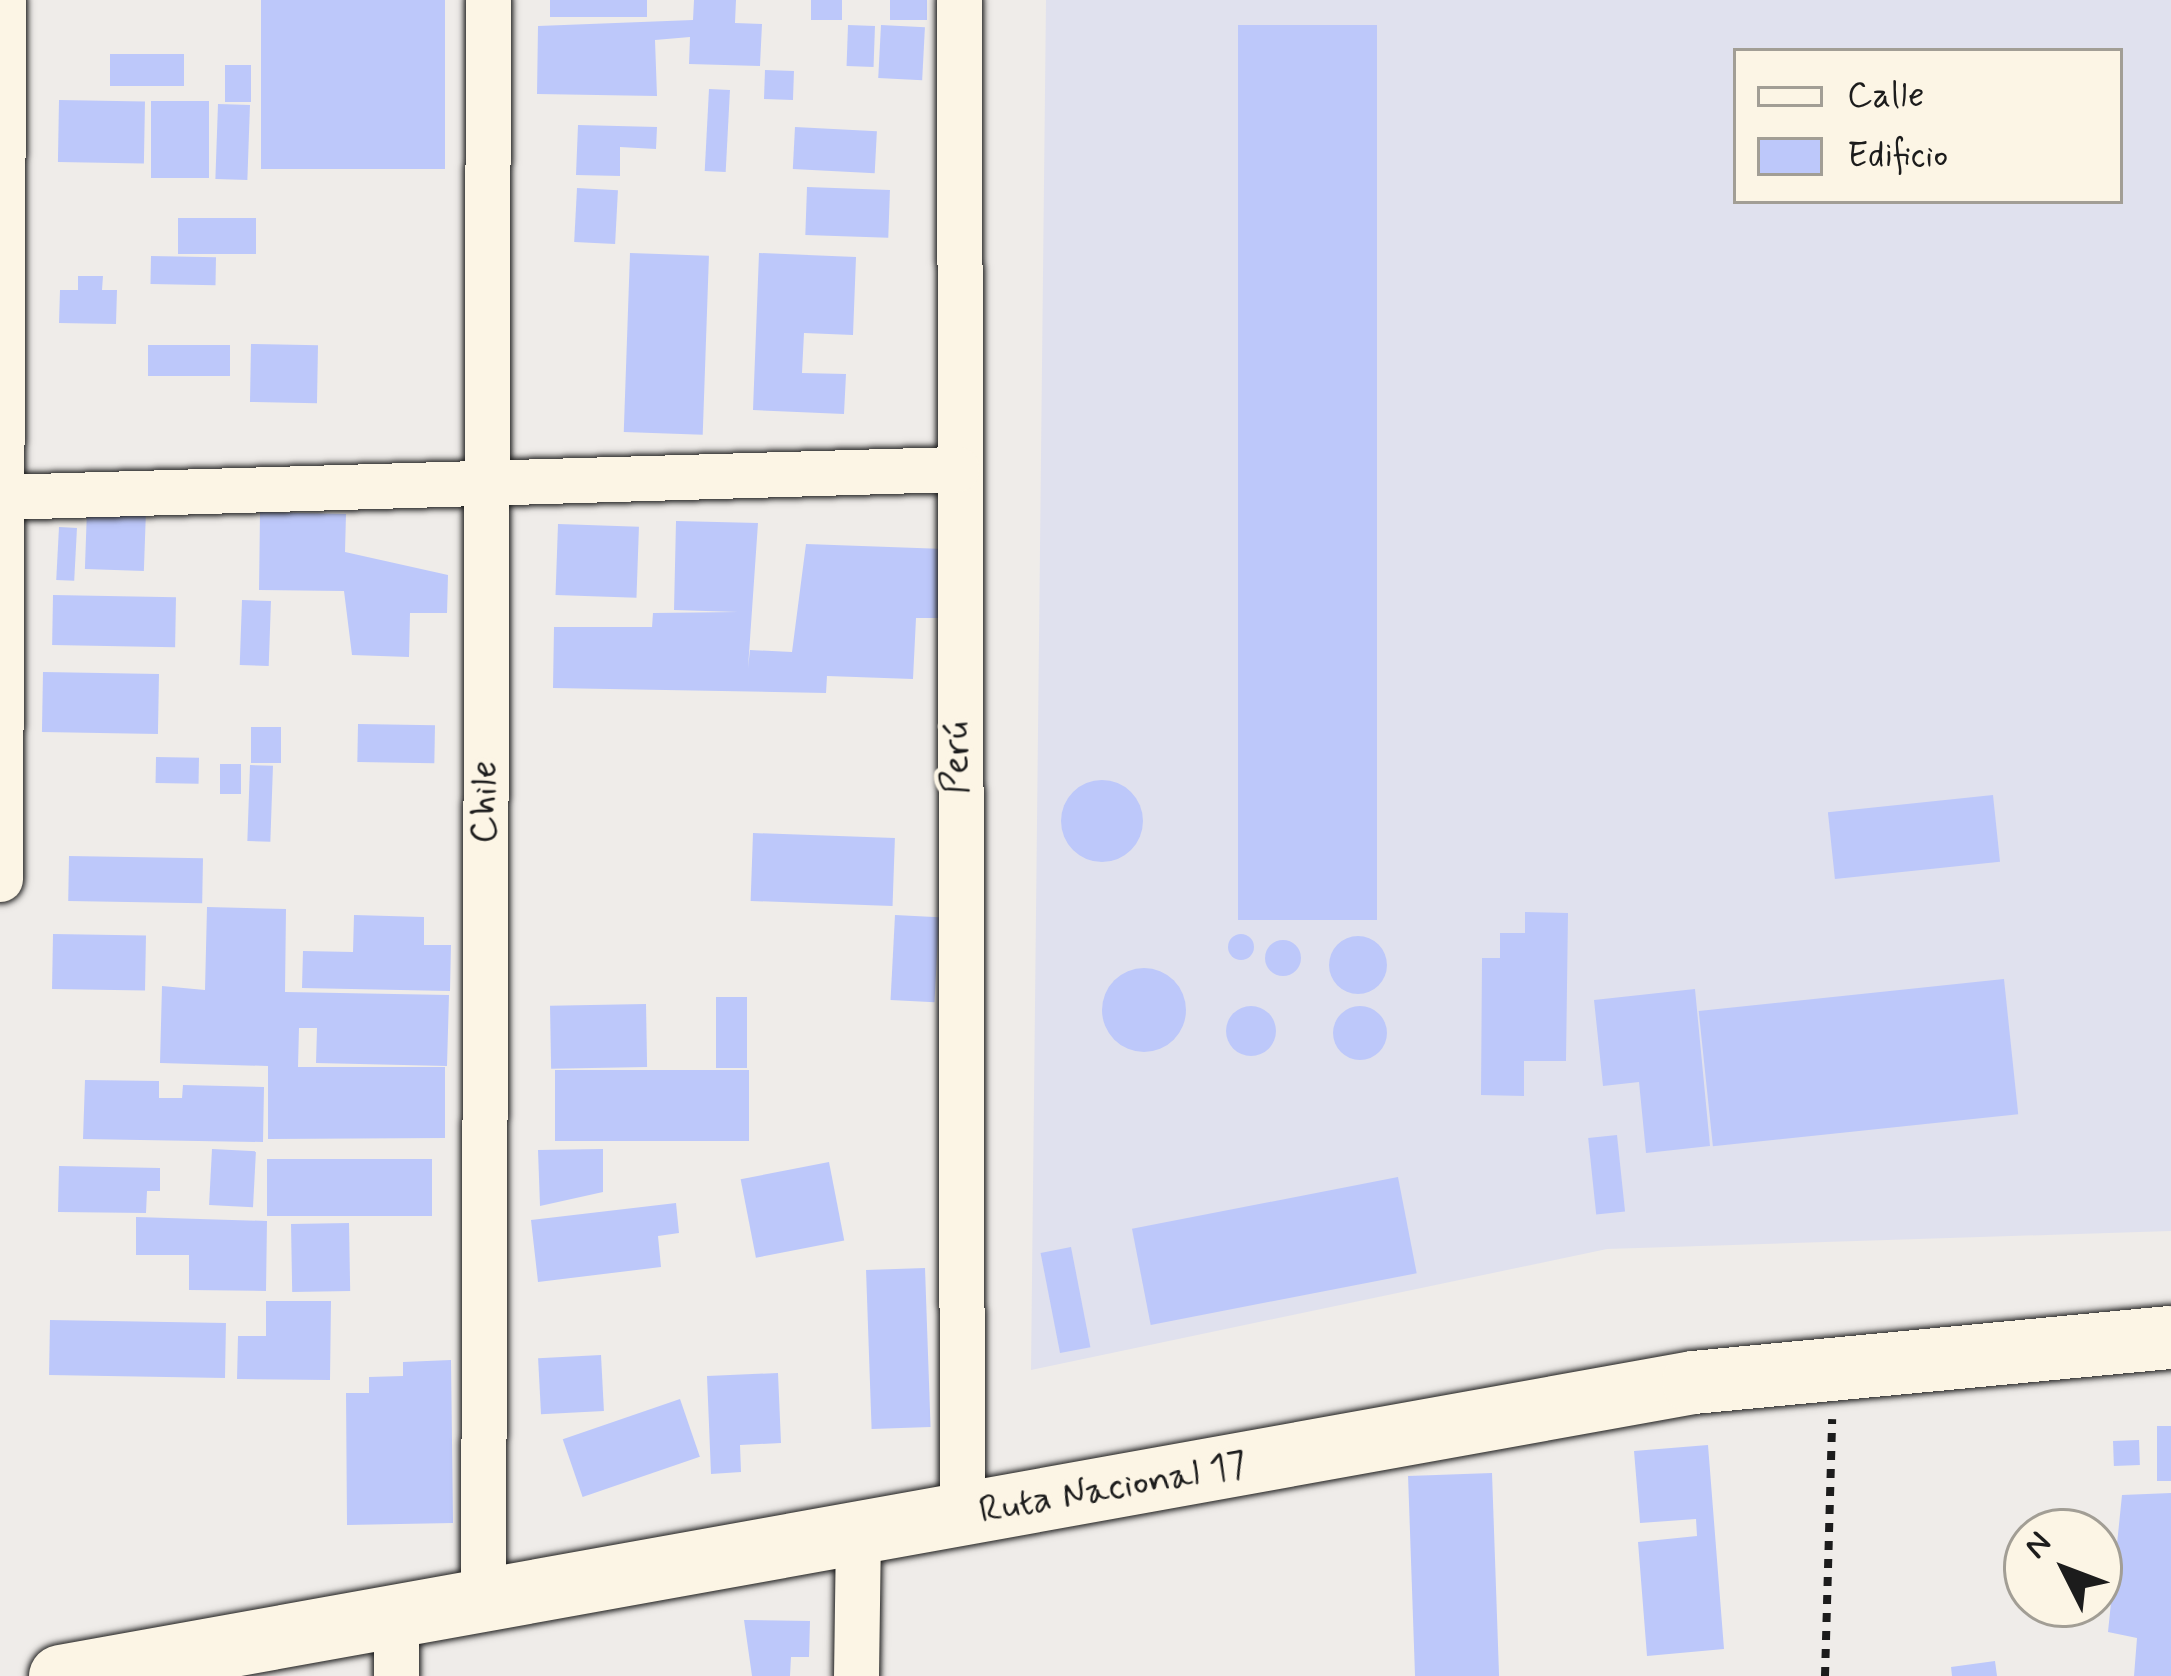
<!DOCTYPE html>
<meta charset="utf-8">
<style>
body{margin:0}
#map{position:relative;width:2171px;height:1676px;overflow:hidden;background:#efece9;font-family:Mynerve,sans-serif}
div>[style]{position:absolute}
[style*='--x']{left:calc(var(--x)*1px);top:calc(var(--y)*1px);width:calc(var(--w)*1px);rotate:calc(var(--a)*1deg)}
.built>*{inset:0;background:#e0e1ee}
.building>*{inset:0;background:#bdc8fa;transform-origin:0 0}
.round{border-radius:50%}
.path>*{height:8px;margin-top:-4px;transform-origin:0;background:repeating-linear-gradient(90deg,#1c1c1c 0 9px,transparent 0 18px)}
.roads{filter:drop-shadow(0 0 3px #1c1c1c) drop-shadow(0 0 3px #1c1c1c)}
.street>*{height:45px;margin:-22.5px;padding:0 22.5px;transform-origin:22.5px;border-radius:22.5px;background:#fcf5e5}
.secondary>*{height:63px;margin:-31.5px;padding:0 31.5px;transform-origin:31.5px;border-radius:31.5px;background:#fcf5e5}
span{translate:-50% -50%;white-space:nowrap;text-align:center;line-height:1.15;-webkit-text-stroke:9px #fcf5e5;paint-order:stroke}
.street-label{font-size:39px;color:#1c1c1c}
.legend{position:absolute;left:1733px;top:48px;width:390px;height:156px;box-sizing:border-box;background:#fcf5e5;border:3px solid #a29e95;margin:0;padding:15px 21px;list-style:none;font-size:36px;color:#1c1c1c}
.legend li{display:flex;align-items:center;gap:24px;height:60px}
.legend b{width:60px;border:3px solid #a29e95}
.north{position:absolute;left:2003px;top:1508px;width:120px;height:120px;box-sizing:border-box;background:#fcf5e5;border:3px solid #a29e95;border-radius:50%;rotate:312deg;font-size:33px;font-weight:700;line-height:48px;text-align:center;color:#1c1c1c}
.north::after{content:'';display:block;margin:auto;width:42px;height:54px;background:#1c1c1c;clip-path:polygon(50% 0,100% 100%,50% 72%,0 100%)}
</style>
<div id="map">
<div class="built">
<div style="clip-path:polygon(evenodd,1046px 0,2171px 0,2171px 1231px,1607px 1249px,1031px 1370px,1046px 0,1736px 51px,2120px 51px,2120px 201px,1736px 201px,1736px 51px)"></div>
</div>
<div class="building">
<div style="left:261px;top:0;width:184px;height:169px"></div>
<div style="left:550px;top:0;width:97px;height:17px"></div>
<div style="clip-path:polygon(694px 0,736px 0,735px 23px,762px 24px,760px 66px,689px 64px,690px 37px,655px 40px,657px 96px,537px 94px,538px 26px,693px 20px)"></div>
<div style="left:811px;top:0;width:31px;height:20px"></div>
<div style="left:890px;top:0;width:37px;height:20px"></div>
<div style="left:848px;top:25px;width:27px;height:41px;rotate:2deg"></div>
<div style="left:881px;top:25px;width:44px;height:53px;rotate:3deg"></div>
<div style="left:1238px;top:25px;width:139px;height:895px"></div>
<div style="left:110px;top:54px;width:74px;height:32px"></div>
<div style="left:225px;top:65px;width:26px;height:37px"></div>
<div style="left:765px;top:70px;width:29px;height:29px;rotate:2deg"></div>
<div style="left:709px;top:89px;width:21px;height:82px;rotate:3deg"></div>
<div style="left:59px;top:100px;width:86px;height:62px;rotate:1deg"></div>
<div style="left:151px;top:101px;width:58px;height:77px"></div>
<div style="left:218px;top:104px;width:32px;height:75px;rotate:2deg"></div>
<div style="clip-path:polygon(578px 125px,657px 127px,656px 149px,620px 147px,620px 176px,576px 175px)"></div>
<div style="left:795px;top:127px;width:82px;height:42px;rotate:3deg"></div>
<div style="left:807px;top:187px;width:83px;height:48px;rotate:2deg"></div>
<div style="left:577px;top:188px;width:41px;height:54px;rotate:3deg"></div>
<div style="left:178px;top:218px;width:78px;height:36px"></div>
<div style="left:630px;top:253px;width:79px;height:179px;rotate:2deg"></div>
<div style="clip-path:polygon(759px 253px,856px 257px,853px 335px,804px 333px,802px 373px,846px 374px,844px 414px,753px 410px)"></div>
<div style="left:151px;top:256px;width:65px;height:28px;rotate:1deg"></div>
<div style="clip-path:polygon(78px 276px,103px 276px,102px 290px,117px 290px,116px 324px,59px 323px,60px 290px,78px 290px)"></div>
<div style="left:251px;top:344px;width:67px;height:58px;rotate:1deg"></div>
<div style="left:148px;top:345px;width:82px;height:31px"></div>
<div style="left:87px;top:509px;width:59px;height:60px;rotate:2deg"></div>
<div style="clip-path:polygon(260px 512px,346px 514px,345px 552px,448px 575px,447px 613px,410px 613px,409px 657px,352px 655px,344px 591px,259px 590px)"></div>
<div style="clip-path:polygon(676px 521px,758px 523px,748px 668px,750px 650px,792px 652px,806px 544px,945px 549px,941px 618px,916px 618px,913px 679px,827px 676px,826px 693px,553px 688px,554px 627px,652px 627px,653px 613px,738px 612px,674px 610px)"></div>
<div style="left:558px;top:524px;width:81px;height:71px;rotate:2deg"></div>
<div style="left:59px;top:527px;width:18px;height:53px;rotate:3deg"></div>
<div style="left:53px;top:595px;width:123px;height:50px;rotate:1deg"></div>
<div style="left:242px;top:600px;width:29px;height:65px;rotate:2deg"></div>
<div style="left:43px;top:672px;width:116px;height:60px;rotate:1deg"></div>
<div style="left:358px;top:724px;width:77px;height:38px;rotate:1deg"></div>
<div style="left:251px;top:727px;width:30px;height:36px"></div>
<div style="left:156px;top:757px;width:43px;height:26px;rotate:1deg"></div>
<div style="left:220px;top:764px;width:21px;height:30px"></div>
<div style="left:250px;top:765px;width:23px;height:76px;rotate:2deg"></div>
<div class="round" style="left:1061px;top:780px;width:82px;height:82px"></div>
<div style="left:1993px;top:795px;width:67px;height:166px;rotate:84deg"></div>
<div style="left:753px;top:833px;width:142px;height:68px;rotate:2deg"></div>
<div style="left:69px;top:856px;width:134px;height:45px;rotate:1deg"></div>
<div style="clip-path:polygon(207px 907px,286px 909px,285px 992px,449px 995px,447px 1066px,316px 1063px,317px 1028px,299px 1028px,298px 1067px,445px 1067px,445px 1138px,268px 1139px,268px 1066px,160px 1063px,162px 986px,205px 990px)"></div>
<div style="clip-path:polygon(1525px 912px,1568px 913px,1566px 1061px,1524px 1061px,1524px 1096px,1481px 1095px,1482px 958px,1500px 958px,1500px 933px,1525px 933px)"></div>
<div style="clip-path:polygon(354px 915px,424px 917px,424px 945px,451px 945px,450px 991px,302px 988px,303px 951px,353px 952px)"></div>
<div style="left:895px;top:915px;width:44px;height:85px;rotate:3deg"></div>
<div class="round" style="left:1228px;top:934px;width:26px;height:26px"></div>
<div style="left:53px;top:934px;width:93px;height:55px;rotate:1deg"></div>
<div class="round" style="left:1329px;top:936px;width:58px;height:58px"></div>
<div class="round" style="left:1265px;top:940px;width:36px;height:36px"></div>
<div class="round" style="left:1102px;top:968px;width:84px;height:84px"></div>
<div style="left:2004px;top:979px;width:136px;height:307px;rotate:84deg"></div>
<div style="clip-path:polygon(1695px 989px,1710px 1146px,1646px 1153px,1639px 1082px,1603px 1086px,1594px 1000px)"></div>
<div style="left:716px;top:997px;width:31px;height:71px"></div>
<div style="left:646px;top:1004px;width:63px;height:96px;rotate:89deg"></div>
<div class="round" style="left:1226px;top:1006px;width:50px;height:50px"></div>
<div class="round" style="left:1333px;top:1006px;width:54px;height:54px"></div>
<div style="left:749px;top:1070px;width:71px;height:194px;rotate:90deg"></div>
<div style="clip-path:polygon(85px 1080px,159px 1081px,159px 1098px,182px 1098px,183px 1085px,264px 1087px,263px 1142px,83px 1139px)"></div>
<div style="left:1617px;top:1135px;width:77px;height:29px;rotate:84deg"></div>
<div style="left:212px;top:1149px;width:44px;height:56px;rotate:3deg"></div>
<div style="clip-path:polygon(603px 1149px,603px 1192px,540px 1206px,538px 1150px)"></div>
<div style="left:267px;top:1159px;width:165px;height:57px"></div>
<div style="left:829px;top:1162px;width:80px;height:90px;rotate:79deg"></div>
<div style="clip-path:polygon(59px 1166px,160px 1168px,160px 1191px,147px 1191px,146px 1213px,58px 1212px)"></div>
<div style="left:1398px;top:1177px;width:98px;height:271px;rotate:79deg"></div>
<div style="clip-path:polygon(676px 1203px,679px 1233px,658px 1236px,661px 1267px,538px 1282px,531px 1220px)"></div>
<div style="clip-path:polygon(136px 1217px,267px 1221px,266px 1291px,189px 1290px,189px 1255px,136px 1255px)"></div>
<div style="left:349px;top:1223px;width:68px;height:58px;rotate:89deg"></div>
<div style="left:1071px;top:1247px;width:102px;height:31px;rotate:79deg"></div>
<div style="left:925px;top:1268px;width:159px;height:59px;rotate:88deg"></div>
<div style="clip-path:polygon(266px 1301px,331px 1301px,330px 1380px,237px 1379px,238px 1336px,266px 1336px)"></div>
<div style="left:50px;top:1320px;width:176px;height:55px;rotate:1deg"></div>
<div style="left:601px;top:1355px;width:56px;height:63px;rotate:87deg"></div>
<div style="clip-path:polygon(451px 1360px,453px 1523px,347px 1525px,346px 1393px,369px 1393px,369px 1377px,403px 1376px,403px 1362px)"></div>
<div style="clip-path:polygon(778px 1373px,781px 1443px,740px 1445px,741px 1472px,711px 1474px,707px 1376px)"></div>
<div style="left:680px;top:1399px;width:61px;height:124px;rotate:71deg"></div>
<div style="left:2171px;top:1426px;width:55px;height:14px;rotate:90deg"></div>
<div style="left:2139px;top:1440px;width:25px;height:26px;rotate:88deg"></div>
<div style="clip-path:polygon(1708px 1445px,1724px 1649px,1647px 1656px,1638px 1542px,1697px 1536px,1696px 1519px,1640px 1523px,1634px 1451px)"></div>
<div style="left:1492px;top:1473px;width:203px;height:84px;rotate:88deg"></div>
<div style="clip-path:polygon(2171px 1493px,2171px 1676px,2134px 1676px,2137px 1638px,2108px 1632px,2122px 1495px)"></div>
<div style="clip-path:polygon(744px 1620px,810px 1621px,809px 1657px,791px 1657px,790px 1676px,752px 1676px)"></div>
<div style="clip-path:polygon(1995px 1661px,1997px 1676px,1952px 1676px,1951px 1667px)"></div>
</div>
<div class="path">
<div style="--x:1825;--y:1676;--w:257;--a:-88.4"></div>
</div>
<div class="roads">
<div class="street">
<div style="--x:959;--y:0;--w:1516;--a:89.89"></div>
<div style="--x:0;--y:497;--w:957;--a:-1.68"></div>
<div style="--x:0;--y:879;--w:879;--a:-89.8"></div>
<div style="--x:483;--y:1603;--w:1603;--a:-89.82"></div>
<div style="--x:396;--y:1676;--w:56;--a:-90"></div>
<div style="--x:856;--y:1676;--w:141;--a:-89.2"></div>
</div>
<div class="secondary">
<div style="--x:60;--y:1676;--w:1659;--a:-10.21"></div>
<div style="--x:1693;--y:1382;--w:480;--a:-5.4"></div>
</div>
</div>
<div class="street-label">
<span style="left:958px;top:758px;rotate:-90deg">Perú</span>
<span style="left:486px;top:802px;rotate:-90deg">Chile</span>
<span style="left:1113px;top:1489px;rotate:-10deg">Ruta Nacional 17</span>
</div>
<ul class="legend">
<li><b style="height:15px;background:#fcf5e5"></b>Calle</li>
<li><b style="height:33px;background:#bdc8fa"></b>Edificio</li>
</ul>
<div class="north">N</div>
</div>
